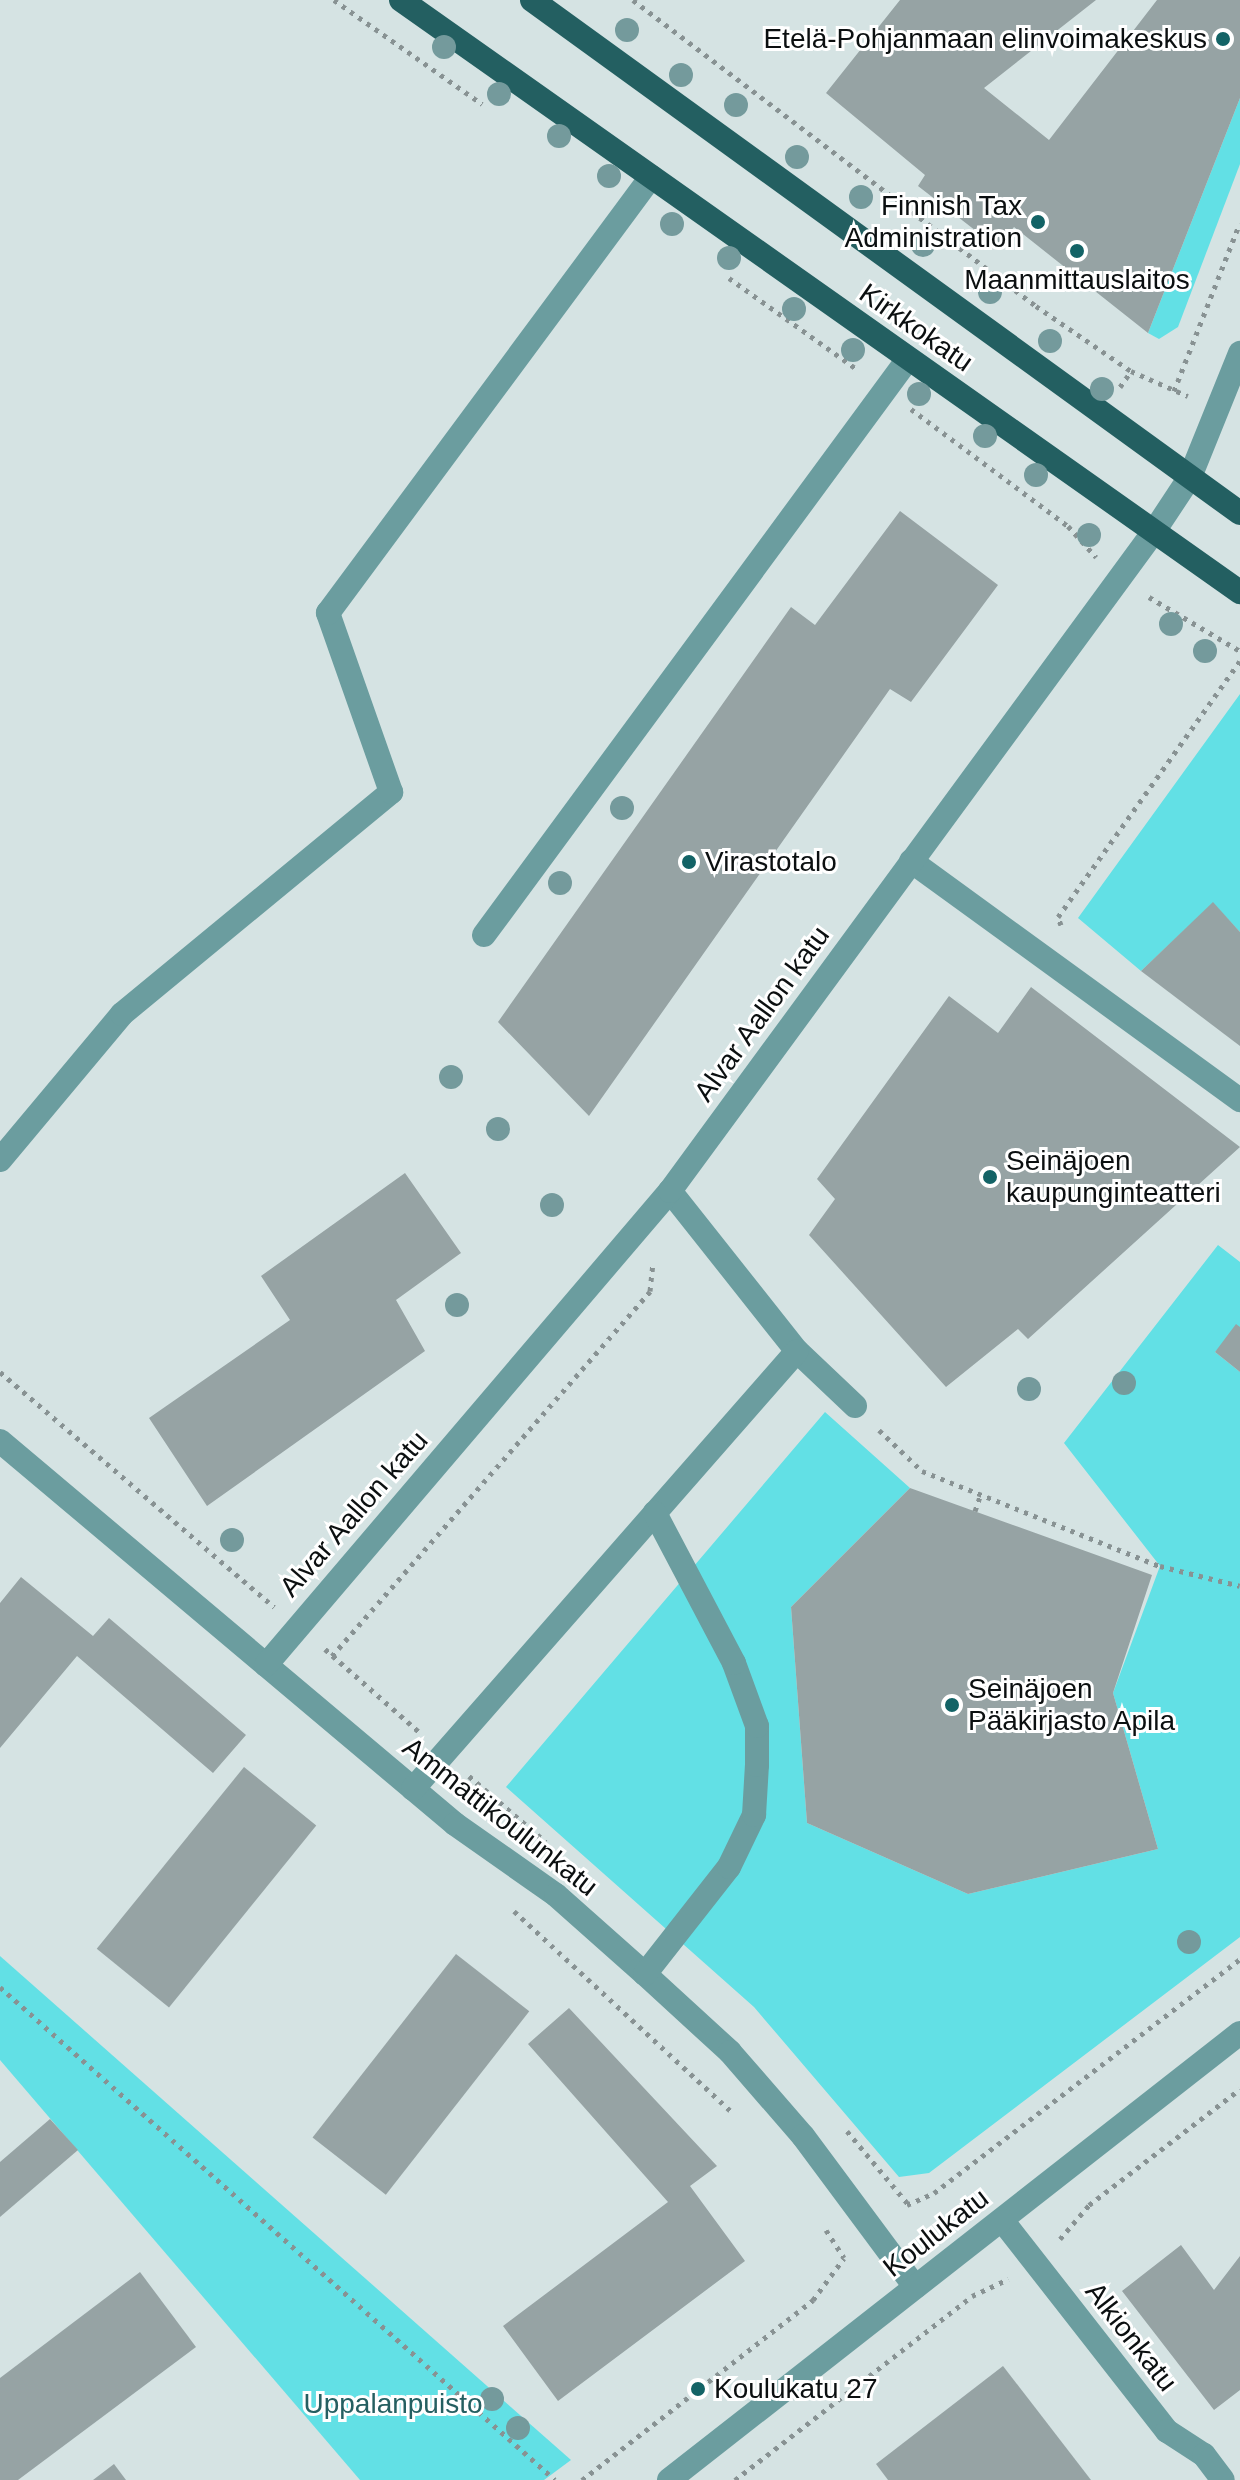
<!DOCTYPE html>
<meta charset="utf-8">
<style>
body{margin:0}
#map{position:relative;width:1240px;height:2480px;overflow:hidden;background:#d5e3e3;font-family:Helvetica,sans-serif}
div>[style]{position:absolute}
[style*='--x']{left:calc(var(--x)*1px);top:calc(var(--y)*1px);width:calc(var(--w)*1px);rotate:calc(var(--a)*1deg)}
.green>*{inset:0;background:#62e0e5}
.building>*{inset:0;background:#96a3a4;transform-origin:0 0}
.path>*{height:5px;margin-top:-2.5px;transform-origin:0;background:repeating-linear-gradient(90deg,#889293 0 4px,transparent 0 10px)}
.minor>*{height:24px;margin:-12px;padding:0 12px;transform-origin:12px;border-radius:12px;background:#6b9d9f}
.major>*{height:24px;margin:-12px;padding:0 12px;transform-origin:12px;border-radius:12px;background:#235f61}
.trees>*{width:24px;height:24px;margin:-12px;border-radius:50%;background:#749a9c}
.dots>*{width:22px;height:22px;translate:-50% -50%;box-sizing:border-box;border:4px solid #fff;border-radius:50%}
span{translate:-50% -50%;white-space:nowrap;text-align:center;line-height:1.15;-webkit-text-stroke:6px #fff;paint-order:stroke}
.poi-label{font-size:28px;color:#0b0f10}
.right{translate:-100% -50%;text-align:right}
.left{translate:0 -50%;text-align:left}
.street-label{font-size:28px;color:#0b0f10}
.park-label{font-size:28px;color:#255f61}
</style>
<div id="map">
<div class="green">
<div style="clip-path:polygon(1240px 98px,1240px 164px,1178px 327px,1159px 339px,1148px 333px)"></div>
<div style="clip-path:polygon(1240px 694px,1240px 932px,1213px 903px,1141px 971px,1078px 918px)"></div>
<div style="clip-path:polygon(1218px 1245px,1240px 1262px,1240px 1327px,1215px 1352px,1240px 1372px,1240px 1937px,929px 2173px,899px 2177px,754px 2007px,506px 1787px,825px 1412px,910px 1488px,791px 1607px,807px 1823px,968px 1894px,1158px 1849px,1113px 1693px,1160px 1566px,1064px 1443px)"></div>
<div style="clip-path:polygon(0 1956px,571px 2460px,544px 2480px,360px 2480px,0 2060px)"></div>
</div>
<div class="building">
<div style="clip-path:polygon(900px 0,1096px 0,984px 88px,1049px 140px,1157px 0,1240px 0,1240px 98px,1148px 333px,1014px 227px,998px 248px,918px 186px,925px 175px,826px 93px)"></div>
<div style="clip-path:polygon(900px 511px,998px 585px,911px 702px,890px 689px,589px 1116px,498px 1022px,791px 607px,815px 625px)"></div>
<div style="clip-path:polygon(1213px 902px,1240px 932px,1240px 1046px,1141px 971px)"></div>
<div style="clip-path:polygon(1031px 987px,1240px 1147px,1028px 1339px,1018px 1329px,946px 1387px,809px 1235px,835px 1199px,817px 1179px,949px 996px,998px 1033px)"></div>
<div style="clip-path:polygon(405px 1173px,461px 1253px,396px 1300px,425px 1351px,207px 1506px,149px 1418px,290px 1320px,261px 1276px)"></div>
<div style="clip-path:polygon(1236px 1324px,1240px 1327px,1240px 1372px,1215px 1352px)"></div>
<div style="clip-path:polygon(910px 1488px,1152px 1575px,1113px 1693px,1158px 1849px,968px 1894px,807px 1823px,791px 1607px)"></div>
<div style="clip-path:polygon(21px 1577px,93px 1636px,109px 1618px,246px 1735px,213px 1773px,77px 1656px,0 1748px,0 1603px)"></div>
<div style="left:244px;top:1767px;width:93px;height:234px;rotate:39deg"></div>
<div style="left:456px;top:1954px;width:93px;height:233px;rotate:38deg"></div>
<div style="clip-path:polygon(569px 2008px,717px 2166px,690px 2186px,745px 2261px,558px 2401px,503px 2326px,668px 2202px,528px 2044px)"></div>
<div style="clip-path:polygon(50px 2119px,78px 2150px,0 2217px,0 2162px)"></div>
<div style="clip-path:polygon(1181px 2245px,1214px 2290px,1240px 2256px,1240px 2390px,1214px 2410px,1122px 2291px)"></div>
<div style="clip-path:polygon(140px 2272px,196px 2347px,18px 2480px,0 2480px,0 2378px)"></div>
<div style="clip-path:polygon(1003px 2366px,1091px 2480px,888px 2480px,876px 2464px)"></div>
<div style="clip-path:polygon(114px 2464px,126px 2480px,93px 2480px)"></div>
</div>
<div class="path">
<div style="--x:334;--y:0;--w:181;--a:35.1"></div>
<div style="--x:633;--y:0;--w:506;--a:37.21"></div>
<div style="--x:1036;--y:306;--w:115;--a:34.4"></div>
<div style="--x:1131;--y:371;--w:62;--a:23.7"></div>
<div style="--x:729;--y:278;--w:158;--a:35.5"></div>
<div style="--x:1120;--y:387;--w:19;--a:-55"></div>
<div style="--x:1174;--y:391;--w:180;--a:-68.6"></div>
<div style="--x:911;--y:409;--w:196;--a:36.7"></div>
<div style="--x:1068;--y:526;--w:42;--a:47.9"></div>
<div style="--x:1149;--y:597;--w:106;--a:30.7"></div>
<div style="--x:1061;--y:925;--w:9;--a:-111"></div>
<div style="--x:1058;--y:917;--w:314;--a:-54.6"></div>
<div style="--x:0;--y:1372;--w:361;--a:40.6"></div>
<div style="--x:879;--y:1430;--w:59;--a:43.6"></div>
<div style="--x:922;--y:1471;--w:256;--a:21.8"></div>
<div style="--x:1160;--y:1566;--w:82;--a:14"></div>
<div style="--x:975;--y:1511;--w:18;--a:-71"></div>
<div style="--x:325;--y:1649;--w:125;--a:41.4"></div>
<div style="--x:332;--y:1656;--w:484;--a:-48.9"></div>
<div style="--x:650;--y:1291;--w:27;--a:-84"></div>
<div style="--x:469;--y:1776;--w:101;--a:40.6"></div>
<div style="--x:514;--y:1911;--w:294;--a:42.7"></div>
<div style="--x:0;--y:1987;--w:742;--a:41.61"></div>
<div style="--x:847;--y:2131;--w:95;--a:50.1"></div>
<div style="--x:907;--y:2205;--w:30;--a:-24"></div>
<div style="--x:934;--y:2193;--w:385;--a:-37.4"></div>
<div style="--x:826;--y:2230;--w:33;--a:57"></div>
<div style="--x:1060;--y:2239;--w:45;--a:-49.5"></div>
<div style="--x:1089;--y:2205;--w:190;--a:-37.5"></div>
<div style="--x:582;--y:2480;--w:293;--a:-37.9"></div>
<div style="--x:813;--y:2300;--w:52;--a:-53.6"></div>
<div style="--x:735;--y:2480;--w:300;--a:-37.8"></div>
<div style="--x:972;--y:2296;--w:40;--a:-25"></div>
</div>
<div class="minor">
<div style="--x:911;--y:861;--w:407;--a:36"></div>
<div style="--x:484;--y:935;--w:715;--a:-53.64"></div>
<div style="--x:0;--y:1160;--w:190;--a:-50.1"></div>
<div style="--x:122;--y:1014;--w:349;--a:-39.5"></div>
<div style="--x:391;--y:792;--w:190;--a:-109.4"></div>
<div style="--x:328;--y:613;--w:543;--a:-53.47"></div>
<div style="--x:670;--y:1191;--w:204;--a:51.6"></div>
<div style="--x:797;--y:1351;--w:80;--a:43.5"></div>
<div style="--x:0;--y:1441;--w:595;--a:40.09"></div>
<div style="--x:455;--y:1824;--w:123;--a:35.1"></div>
<div style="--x:556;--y:1895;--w:119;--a:41.6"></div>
<div style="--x:645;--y:1974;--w:115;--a:42.5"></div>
<div style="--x:730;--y:2052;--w:111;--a:49"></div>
<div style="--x:803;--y:2136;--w:188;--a:53.4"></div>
<div style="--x:266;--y:1665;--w:623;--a:-49.56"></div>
<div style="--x:670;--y:1191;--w:820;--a:-53.73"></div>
<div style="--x:1155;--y:530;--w:64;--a:-56.6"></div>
<div style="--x:1190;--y:477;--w:134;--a:-68"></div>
<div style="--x:413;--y:1789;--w:582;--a:-48.76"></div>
<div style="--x:645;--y:1974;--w:136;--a:-51.9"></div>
<div style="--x:729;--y:1867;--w:58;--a:-64.3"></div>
<div style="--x:754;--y:1815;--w:50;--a:-86.6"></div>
<div style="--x:757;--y:1765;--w:39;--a:-90"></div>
<div style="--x:757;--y:1726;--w:67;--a:-110.1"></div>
<div style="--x:734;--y:1663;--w:170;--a:-117.8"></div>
<div style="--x:1002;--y:2220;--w:268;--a:52"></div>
<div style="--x:1167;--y:2431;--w:44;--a:33"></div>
<div style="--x:1204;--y:2455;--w:31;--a:53"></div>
<div style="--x:669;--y:2480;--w:725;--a:-38.06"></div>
</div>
<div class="major">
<div style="--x:401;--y:0;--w:1027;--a:35.21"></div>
<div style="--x:532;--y:0;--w:874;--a:35.93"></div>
</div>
<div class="trees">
<div style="left:627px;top:30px"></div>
<div style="left:444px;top:47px"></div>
<div style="left:681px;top:75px"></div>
<div style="left:499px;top:94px"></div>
<div style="left:736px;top:105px"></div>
<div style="left:559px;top:136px"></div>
<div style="left:797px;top:157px"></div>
<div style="left:609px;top:176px"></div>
<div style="left:861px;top:197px"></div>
<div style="left:672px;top:224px"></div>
<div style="left:923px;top:245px"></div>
<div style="left:729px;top:258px"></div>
<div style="left:990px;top:292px"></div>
<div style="left:794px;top:309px"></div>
<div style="left:1050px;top:341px"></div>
<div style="left:853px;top:350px"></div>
<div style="left:1102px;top:389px"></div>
<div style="left:919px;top:394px"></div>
<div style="left:985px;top:436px"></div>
<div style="left:1036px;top:475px"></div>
<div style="left:1089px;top:535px"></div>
<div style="left:1171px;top:624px"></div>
<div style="left:1205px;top:651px"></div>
<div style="left:622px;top:808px"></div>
<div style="left:560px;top:883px"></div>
<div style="left:451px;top:1077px"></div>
<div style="left:498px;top:1129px"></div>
<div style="left:552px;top:1205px"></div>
<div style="left:457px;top:1305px"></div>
<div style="left:1124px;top:1383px"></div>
<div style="left:1029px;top:1389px"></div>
<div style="left:232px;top:1540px"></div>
<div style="left:1189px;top:1942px"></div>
<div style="left:492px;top:2399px"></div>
<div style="left:518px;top:2428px"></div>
</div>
<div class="dots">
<div style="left:1223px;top:39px;background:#136366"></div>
<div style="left:1038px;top:222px;background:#136366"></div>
<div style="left:1077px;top:251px;background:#136366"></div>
<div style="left:689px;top:862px;background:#136366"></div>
<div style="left:990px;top:1177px;background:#136366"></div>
<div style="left:952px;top:1705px;background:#136366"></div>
<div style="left:698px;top:2389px;background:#136366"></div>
</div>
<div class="poi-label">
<span class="right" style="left:1207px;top:39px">Etelä-Pohjanmaan elinvoimakeskus</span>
<span class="right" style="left:1022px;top:222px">Finnish Tax<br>Administration</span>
<span style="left:1077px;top:280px">Maanmittauslaitos</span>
<span class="left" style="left:705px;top:862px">Virastotalo</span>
<span class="left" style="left:1006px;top:1177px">Seinäjoen<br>kaupunginteatteri</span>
<span class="left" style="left:968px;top:1705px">Seinäjoen<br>Pääkirjasto Apila</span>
<span class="left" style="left:714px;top:2389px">Koulukatu 27</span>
</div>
<div class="street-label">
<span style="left:916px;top:328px;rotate:35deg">Kirkkokatu</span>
<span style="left:762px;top:1014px;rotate:-54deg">Alvar Aallon katu</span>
<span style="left:354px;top:1514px;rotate:-49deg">Alvar Aallon katu</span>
<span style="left:500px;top:1817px;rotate:38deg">Ammattikoulunkatu</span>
<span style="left:936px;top:2233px;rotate:-38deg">Koulukatu</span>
<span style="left:1131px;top:2337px;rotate:52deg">Alkionkatu</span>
</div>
<div class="park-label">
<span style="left:393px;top:2404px">Uppalanpuisto</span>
</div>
</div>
